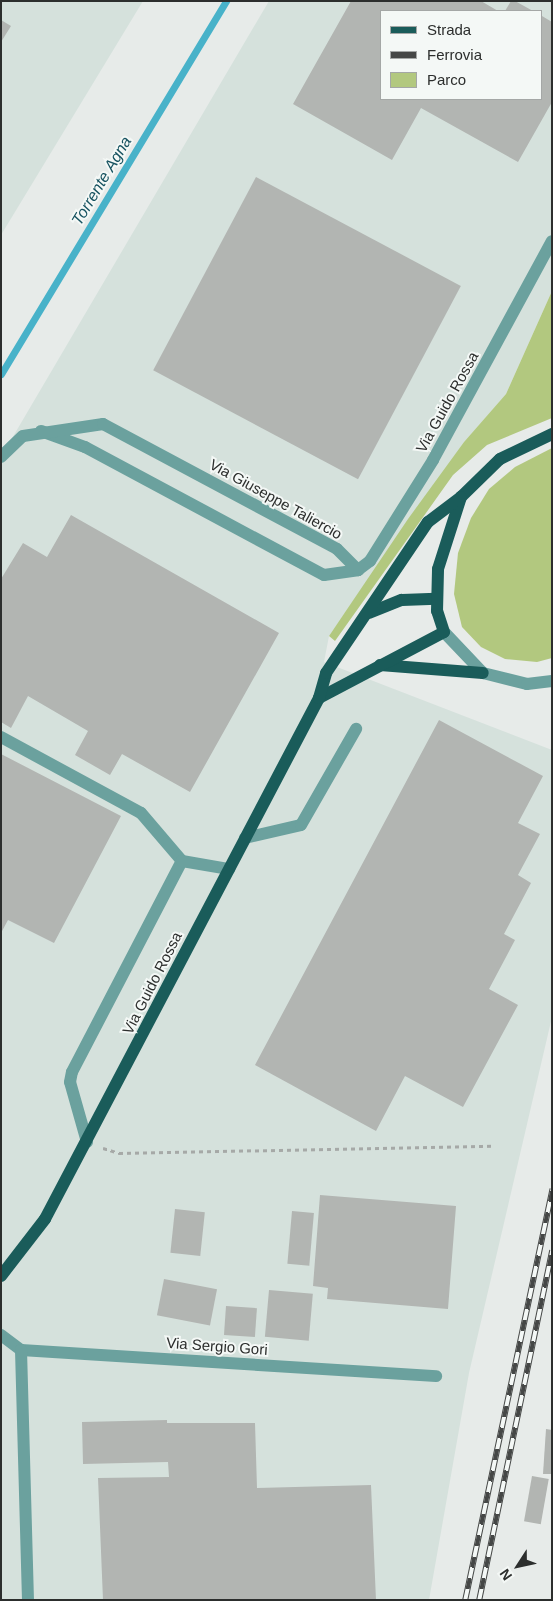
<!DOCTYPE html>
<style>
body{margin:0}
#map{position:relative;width:553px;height:1601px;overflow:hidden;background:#e7ebe9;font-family:Helvetica,sans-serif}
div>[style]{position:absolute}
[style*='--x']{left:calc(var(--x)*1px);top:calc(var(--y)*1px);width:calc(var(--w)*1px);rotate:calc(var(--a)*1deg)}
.built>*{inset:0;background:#d5e1dc}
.green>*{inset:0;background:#b2c87f}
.stream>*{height:7px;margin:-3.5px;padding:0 3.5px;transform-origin:3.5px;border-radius:3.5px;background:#48b2c9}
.building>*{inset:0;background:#b2b5b2;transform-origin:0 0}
.path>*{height:3px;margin-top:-1.5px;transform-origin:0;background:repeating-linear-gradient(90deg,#a6a9a7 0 4px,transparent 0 8px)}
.minor>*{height:12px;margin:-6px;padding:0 6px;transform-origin:6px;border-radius:6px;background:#6ba19e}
.major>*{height:12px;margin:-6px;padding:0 6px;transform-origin:6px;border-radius:6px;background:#1a5c5a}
.rail>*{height:5.5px;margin-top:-2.75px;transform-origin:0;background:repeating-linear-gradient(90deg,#f4f8f6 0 11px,#454746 0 22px);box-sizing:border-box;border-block:1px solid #454746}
span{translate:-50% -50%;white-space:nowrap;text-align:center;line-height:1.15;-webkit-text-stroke:4px #f4f8f6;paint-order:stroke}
.street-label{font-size:15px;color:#2c2e2d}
.water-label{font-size:16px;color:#175360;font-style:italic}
.frame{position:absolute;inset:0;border:2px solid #2c2e2d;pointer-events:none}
.legend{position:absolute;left:380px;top:10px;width:162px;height:90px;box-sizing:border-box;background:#f4f8f6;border:1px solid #a4a7a6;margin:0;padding:6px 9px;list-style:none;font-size:15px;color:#2c2e2d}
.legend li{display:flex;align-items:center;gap:10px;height:25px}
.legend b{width:25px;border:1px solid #a4a7a6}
.north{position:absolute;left:493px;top:1541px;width:50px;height:50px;-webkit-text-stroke:4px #f4f8f6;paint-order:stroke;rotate:235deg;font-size:14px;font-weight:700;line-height:20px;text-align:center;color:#2c2e2d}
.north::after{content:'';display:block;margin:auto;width:18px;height:22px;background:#2c2e2d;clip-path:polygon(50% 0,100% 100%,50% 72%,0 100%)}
</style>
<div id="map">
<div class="built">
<div style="clip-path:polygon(1px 1px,143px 1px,1px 235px)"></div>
<div style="clip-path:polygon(evenodd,269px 1px,552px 1px,552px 291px,506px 394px,464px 442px,329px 636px,324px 662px,552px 750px,552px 1017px,469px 1373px,429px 1600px,1px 1600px,1px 457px,269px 1px,382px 11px,542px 11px,542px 99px,382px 99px,382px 11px)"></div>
</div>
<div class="green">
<div style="clip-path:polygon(552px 291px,552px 418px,487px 445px,453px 475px,335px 641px,329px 636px,408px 519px,464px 442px,506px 394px)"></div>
<div style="clip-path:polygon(552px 448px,552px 658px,537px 662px,505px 659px,481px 647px,462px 627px,454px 594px,458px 553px,471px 518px,489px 489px,515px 467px)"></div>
</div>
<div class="stream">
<div style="--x:1;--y:374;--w:436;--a:-58.9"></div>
</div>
<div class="building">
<div style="clip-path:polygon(351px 1px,481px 1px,498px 11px,382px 11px,382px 99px,542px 99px,542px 16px,552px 22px,552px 102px,518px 162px,421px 108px,392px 160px,293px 104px)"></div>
<div style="clip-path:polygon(511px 1px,515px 1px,533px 11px,505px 11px)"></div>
<div style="clip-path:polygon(1px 20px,11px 26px,1px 42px)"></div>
<div style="left:256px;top:177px;width:232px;height:219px;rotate:28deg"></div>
<div style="clip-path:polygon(71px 515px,279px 633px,190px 792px,122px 754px,110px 775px,75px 755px,88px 731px,28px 696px,11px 728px,1px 722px,1px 579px,23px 543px,47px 557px)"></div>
<div style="clip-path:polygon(439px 720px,543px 776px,518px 823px,540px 834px,518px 875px,531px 883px,504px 934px,515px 940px,489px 989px,518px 1005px,463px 1107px,405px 1076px,376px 1131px,255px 1065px)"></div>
<div style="clip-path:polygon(1px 754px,121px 816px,54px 943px,8px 920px,1px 933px)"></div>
<div style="clip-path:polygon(320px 1195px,456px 1206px,448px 1309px,327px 1299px,328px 1288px,313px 1286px)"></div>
<div style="left:175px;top:1209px;width:30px;height:44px;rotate:6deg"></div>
<div style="left:292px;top:1211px;width:22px;height:53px;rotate:5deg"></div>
<div style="left:164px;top:1279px;width:54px;height:37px;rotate:11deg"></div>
<div style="left:269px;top:1290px;width:44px;height:47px;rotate:5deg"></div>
<div style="left:226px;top:1306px;width:31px;height:29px;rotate:4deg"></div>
<div style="clip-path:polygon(167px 1420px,167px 1423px,255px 1423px,257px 1488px,371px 1485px,376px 1600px,103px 1600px,98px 1478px,169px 1477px,168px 1462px,83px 1464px,82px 1422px)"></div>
<div style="clip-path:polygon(546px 1429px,552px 1430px,552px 1474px,543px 1474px)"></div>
<div style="left:532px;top:1476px;width:17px;height:46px;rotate:10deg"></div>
</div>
<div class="path">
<div style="--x:103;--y:1148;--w:17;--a:17"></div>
<div style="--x:119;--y:1153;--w:374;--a:-1.1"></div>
</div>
<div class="minor">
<div style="--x:41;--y:431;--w:47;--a:20"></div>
<div style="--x:85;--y:447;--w:271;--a:28.2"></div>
<div style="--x:324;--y:575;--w:34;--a:-8"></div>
<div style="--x:358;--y:570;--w:15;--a:-37"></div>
<div style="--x:370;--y:561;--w:119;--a:-58"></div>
<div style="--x:433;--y:460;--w:249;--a:-61.5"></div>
<div style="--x:1;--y:457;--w:30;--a:-44"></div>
<div style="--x:23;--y:436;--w:81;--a:-8.5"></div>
<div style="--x:103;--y:424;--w:265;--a:28.1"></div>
<div style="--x:337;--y:549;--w:30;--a:45"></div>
<div style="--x:444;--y:632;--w:57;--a:46.4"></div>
<div style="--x:483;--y:673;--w:45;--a:14"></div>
<div style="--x:527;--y:684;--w:25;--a:-7"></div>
<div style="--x:1;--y:737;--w:159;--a:28.5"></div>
<div style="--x:141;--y:813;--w:63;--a:49.5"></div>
<div style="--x:245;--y:838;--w:57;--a:-13.1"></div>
<div style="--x:301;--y:825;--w:111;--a:-60.2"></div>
<div style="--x:87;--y:1142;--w:62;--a:-105.8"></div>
<div style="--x:70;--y:1082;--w:10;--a:-79"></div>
<div style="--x:72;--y:1072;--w:238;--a:-62.5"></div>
<div style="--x:182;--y:861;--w:48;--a:9.7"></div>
<div style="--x:1;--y:1335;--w:25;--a:37"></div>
<div style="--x:21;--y:1350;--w:416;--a:3.6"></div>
<div style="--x:21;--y:1350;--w:250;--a:88.4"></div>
</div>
<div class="major">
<div style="--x:369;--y:613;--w:35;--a:-22"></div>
<div style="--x:402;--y:600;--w:34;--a:-2"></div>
<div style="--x:380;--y:665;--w:103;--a:4.4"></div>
<div style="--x:319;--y:698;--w:141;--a:-27.8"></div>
<div style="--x:444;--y:632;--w:22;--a:-108"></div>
<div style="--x:437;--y:611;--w:42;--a:-88.6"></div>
<div style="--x:438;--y:569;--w:76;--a:-72.3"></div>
<div style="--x:461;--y:497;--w:54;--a:-44.3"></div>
<div style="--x:500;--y:459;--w:58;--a:-25.7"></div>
<div style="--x:1;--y:1276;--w:72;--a:-52.3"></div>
<div style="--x:45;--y:1219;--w:589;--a:-62.26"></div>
<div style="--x:319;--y:698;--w:26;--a:-74"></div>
<div style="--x:326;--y:673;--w:182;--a:-56"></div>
<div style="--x:428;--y:522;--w:41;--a:-37.1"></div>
</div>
<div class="rail">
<div style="--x:465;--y:1600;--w:420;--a:-78"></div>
<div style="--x:479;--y:1600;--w:357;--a:-78.2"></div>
</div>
<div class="street-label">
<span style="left:447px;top:402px;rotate:-61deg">Via Guido Rossa</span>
<span style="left:276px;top:499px;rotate:29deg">Via Giuseppe Taliercio</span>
<span style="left:152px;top:983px;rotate:-63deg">Via Guido Rossa</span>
<span style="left:217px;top:1346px;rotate:4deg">Via Sergio Gori</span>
</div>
<div class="water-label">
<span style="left:102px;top:181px;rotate:-59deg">Torrente Agna</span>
</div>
<div class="frame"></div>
<ul class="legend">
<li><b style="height:6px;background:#1a5c5a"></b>Strada</li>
<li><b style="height:6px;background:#454746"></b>Ferrovia</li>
<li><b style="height:14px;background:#b2c87f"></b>Parco</li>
</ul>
<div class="north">N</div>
</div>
